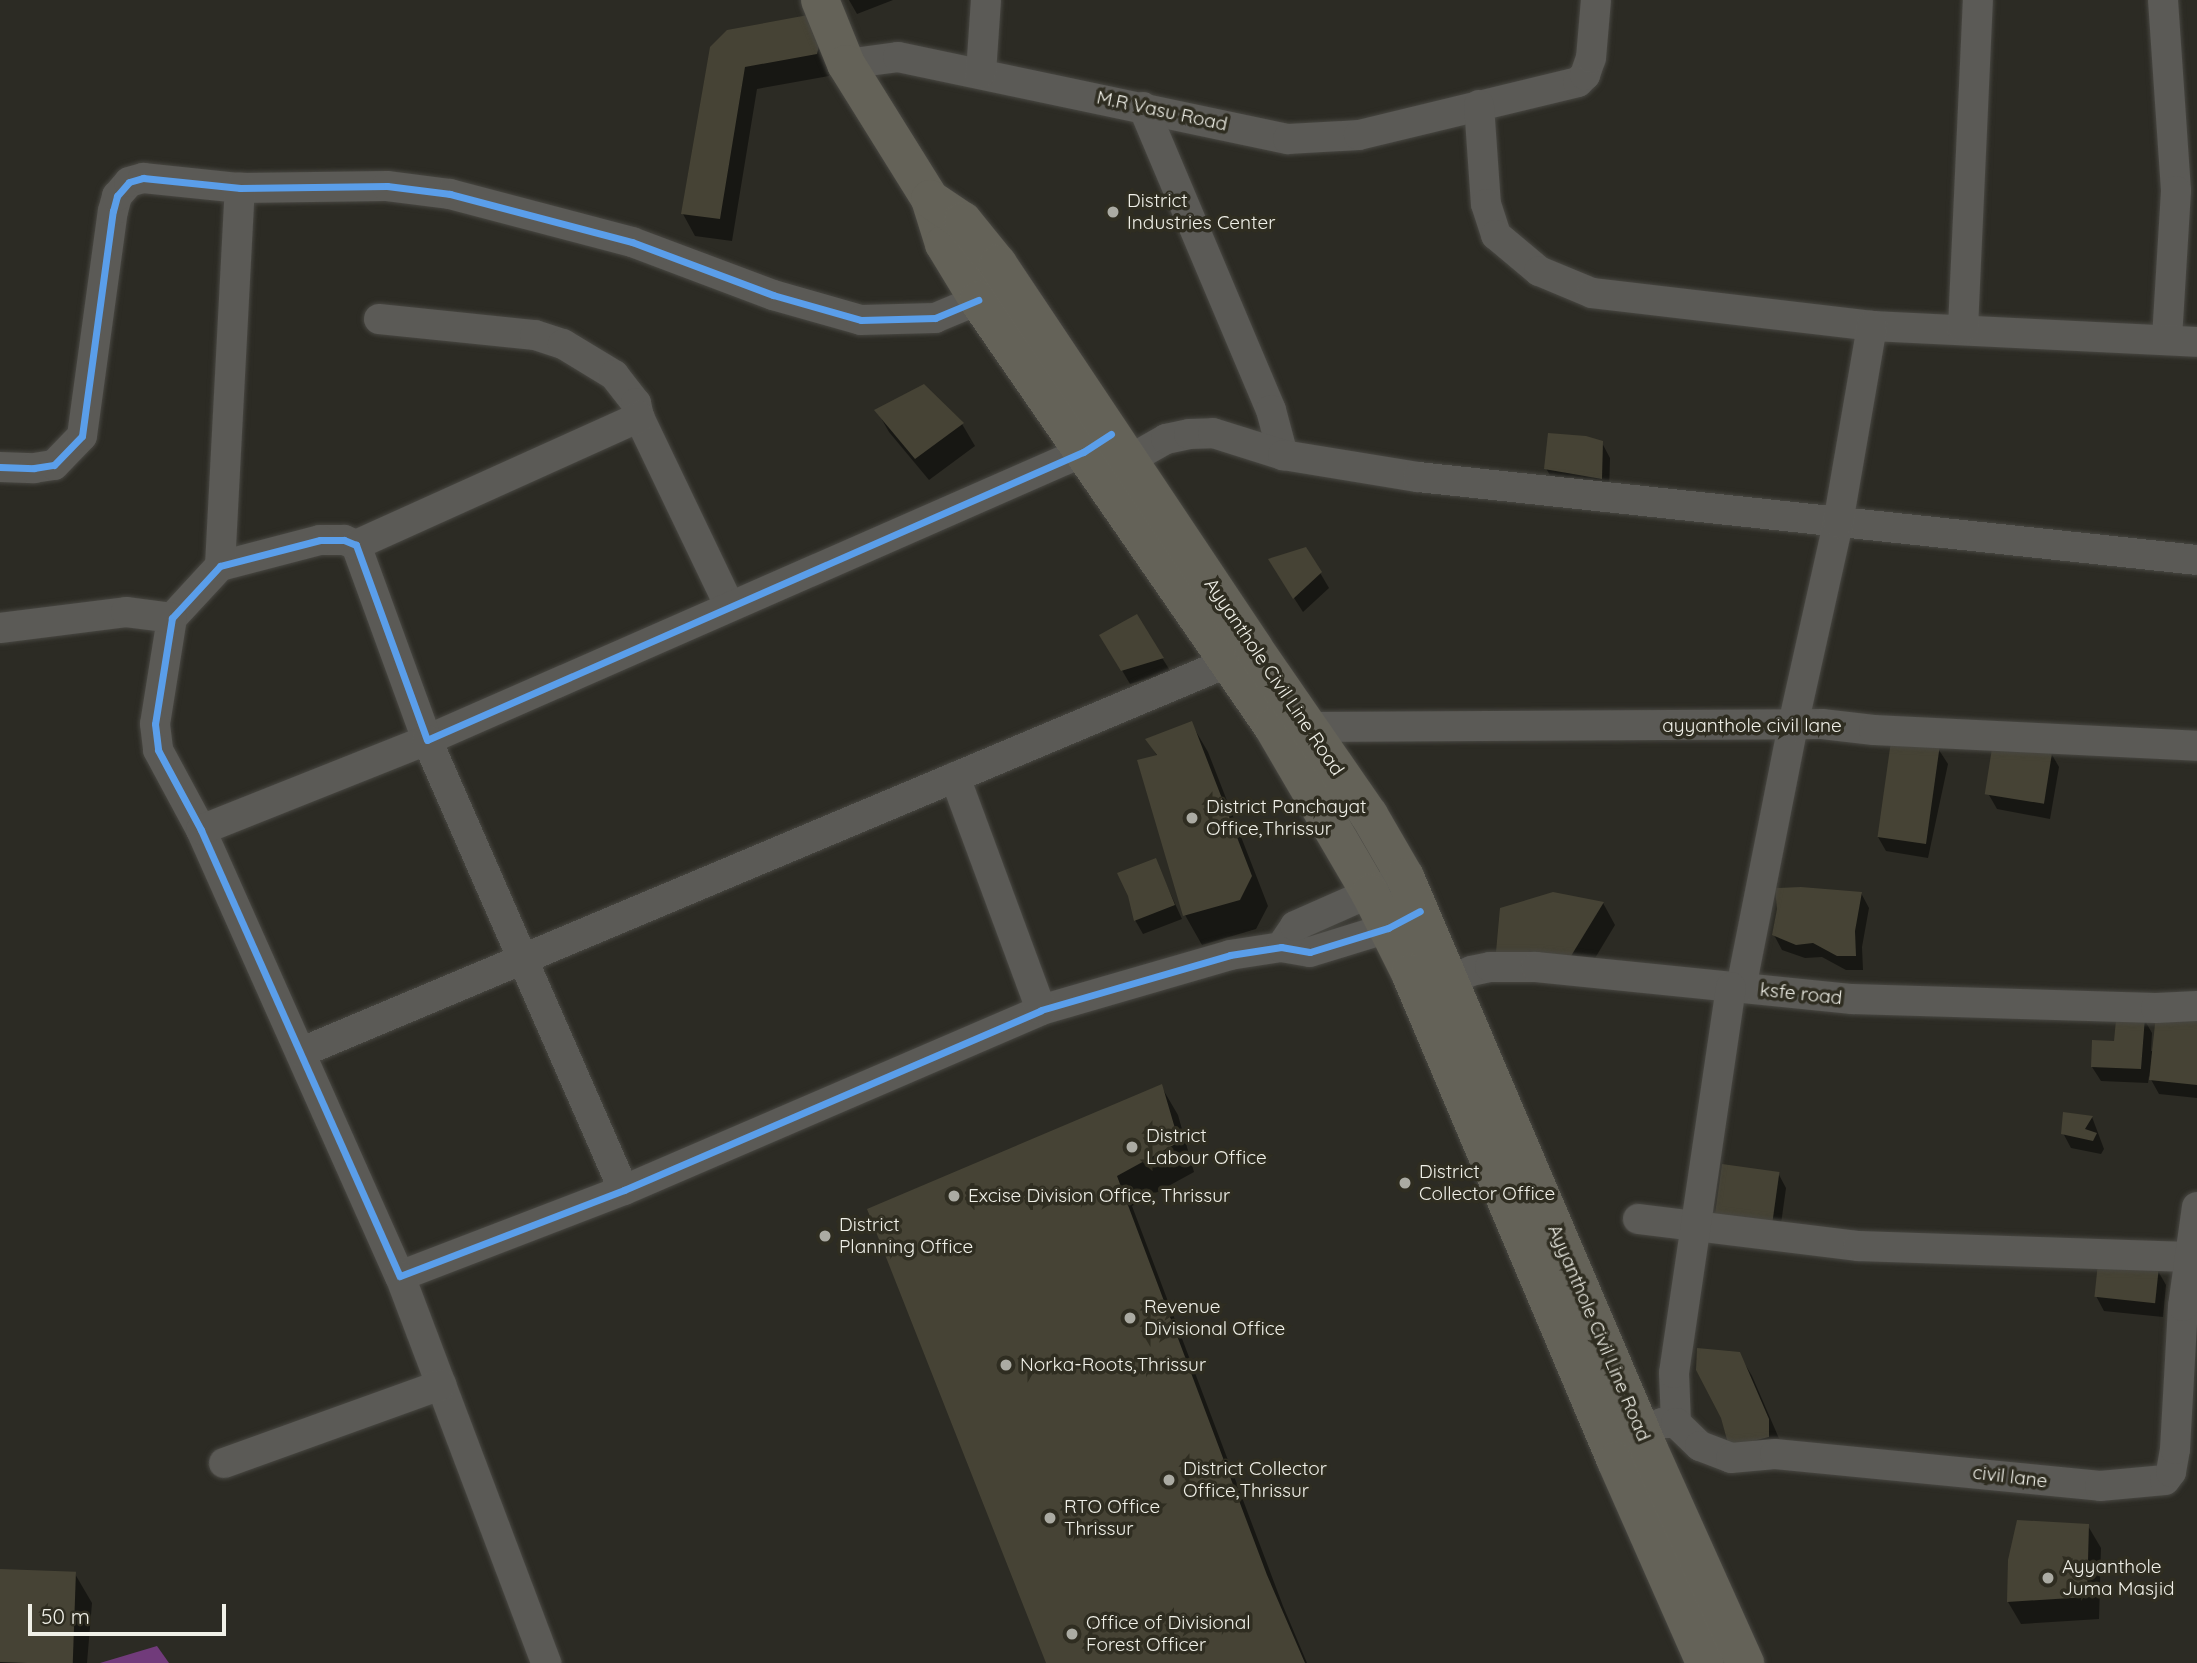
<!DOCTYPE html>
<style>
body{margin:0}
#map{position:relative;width:2197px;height:1663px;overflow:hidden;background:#2c2b24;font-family:Quicksand,sans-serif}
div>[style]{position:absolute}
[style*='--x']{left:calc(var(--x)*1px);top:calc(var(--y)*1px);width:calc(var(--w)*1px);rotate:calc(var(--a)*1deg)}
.water>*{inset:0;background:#713b7b}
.shadow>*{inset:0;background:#0007}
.building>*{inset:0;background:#464335;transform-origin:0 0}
.roads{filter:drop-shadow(0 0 2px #484742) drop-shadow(0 0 2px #484742)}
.minor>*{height:30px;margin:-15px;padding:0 15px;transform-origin:15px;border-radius:15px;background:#5b5a56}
.major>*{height:38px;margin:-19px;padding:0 19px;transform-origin:19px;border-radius:19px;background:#646258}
.cycleway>*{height:7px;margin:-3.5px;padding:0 3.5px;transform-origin:3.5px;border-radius:3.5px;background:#5a9eea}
.dots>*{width:19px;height:19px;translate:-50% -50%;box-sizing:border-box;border:4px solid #2f2d21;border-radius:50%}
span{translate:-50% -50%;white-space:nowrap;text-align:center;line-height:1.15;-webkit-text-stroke:7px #2f2d21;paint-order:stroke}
.street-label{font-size:19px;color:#f0f0e8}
.poi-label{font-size:19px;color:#f0f0e8}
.left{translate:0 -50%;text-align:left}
.scale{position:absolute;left:28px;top:1604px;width:198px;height:32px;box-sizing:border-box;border:4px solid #f0f0e8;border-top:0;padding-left:9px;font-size:21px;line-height:24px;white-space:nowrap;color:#f0f0e8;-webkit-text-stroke:5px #2f2d21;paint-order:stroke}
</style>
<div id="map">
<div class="water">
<div style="clip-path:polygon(157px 1646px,169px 1663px,100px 1663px)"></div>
</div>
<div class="shadow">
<div style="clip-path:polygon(849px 0,893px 0,857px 14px)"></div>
<div style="clip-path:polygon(807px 17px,832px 61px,829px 76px,757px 89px,732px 241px,695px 236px,683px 214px,712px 48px)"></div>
<div style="clip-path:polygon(924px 386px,962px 424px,975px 446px,929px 480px,889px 432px,877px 411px)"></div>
<div style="clip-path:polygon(1602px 443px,1610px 458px,1609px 493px,1554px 483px,1546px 468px)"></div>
<div style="clip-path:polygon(1306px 549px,1329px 588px,1303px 612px,1278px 573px)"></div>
<div style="clip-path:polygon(1136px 617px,1171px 672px,1130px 684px,1102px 636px)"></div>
<div style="clip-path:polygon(1191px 723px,1208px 752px,1268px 906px,1256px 929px,1202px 945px,1185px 915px,1139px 762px,1157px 756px,1148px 740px)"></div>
<div style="clip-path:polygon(1939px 750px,1948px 764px,1928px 858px,1886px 851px,1878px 837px)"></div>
<div style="clip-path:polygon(2051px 753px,2059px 767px,2050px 819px,1997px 809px,1989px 795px)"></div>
<div style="clip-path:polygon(1155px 860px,1182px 919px,1143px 934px,1135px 920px,1130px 895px)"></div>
<div style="clip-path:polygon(1861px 893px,1869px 908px,1862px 947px,1863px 970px,1846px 970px,1822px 957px,1805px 958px,1782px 950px,1774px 935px)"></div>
<div style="clip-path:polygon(1603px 903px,1615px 925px,1583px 978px,1511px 973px)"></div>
<div style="clip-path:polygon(2144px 1019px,2152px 1033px,2151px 1051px,2154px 1051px,2197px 1019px,2197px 1098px,2159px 1094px,2149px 1076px,2148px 1083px,2101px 1081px,2092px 1067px)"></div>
<div style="clip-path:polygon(1161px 1086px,1178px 1115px,1194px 1172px,1132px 1206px,1283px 1606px,1307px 1663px,1048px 1663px,869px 1210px)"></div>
<div style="clip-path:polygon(2092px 1117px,2104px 1149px,2101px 1154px,2071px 1148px,2063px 1133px)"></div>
<div style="clip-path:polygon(1778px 1173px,1786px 1188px,1779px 1238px,1725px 1230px)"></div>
<div style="clip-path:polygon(2158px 1271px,2166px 1285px,2163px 1317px,2104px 1311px,2096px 1296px)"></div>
<div style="clip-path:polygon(1739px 1354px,1752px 1376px,1781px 1443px,1731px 1446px)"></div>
<div style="clip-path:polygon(2088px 1526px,2101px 1548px,2099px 1619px,2021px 1624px,2008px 1602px)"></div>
<div style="clip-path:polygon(0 1570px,75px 1574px,92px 1603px,87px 1663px,0 1663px)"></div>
</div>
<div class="building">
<div style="clip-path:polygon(808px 15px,821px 38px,817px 54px,745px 67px,720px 219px,681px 214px,710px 47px,727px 30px)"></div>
<div style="clip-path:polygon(924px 384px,964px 423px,915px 459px,874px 410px)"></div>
<div style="clip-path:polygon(1548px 433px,1586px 436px,1603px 441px,1602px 479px,1544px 469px)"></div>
<div style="clip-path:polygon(1306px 547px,1322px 572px,1293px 599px,1268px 559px)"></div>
<div style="clip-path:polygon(1137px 614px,1164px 658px,1121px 671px,1099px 635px)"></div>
<div style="clip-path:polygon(1192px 721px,1252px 876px,1240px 900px,1183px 916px,1137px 760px,1157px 755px,1145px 739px)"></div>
<div style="left:1891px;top:741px;width:49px;height:97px;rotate:8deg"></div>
<div style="left:1993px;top:742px;width:60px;height:53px;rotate:9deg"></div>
<div style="clip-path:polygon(1156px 858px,1175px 905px,1134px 921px,1128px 896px,1117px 873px)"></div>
<div style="clip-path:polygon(1801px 887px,1862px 892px,1855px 931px,1856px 956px,1837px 956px,1813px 943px,1796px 945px,1772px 935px,1777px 909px,1775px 888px)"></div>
<div style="clip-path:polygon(1553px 892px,1604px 902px,1571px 956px,1496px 952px,1500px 908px)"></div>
<div style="clip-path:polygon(2156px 1015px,2197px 1018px,2197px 1085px,2149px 1080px)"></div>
<div style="clip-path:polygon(2145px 1017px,2141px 1069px,2091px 1067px,2092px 1040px,2114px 1041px,2116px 1020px)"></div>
<div style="clip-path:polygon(1162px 1084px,1179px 1142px,1117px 1176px,1267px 1575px,1305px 1663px,1046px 1663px,867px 1209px)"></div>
<div style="clip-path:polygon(2063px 1112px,2093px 1116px,2085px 1129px,2097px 1133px,2093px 1141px,2061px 1134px)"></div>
<div style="left:1722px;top:1164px;width:58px;height:53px;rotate:8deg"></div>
<div style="left:2098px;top:1263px;width:61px;height:34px;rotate:6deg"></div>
<div style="clip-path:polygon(1697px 1348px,1740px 1352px,1769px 1419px,1769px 1437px,1729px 1447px,1721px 1418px,1696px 1370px)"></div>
<div style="clip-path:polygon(2017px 1520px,2089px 1524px,2087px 1597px,2007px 1602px,2008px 1560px)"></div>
<div style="left:0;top:1569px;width:76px;height:93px;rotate:2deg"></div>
</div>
<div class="roads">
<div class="minor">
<div style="--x:2163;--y:0;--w:191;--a:86.1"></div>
<div style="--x:2176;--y:191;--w:149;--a:93.5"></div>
<div style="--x:846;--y:64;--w:52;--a:-7.7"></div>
<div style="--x:898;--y:57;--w:399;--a:11.9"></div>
<div style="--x:1288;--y:139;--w:71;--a:-3.2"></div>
<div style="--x:1359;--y:135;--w:225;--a:-13.6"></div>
<div style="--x:1578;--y:82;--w:10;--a:-45"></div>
<div style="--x:1585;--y:75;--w:18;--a:-71"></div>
<div style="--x:1591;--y:58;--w:58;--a:-85.1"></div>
<div style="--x:981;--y:73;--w:73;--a:-86.1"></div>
<div style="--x:1479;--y:105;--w:99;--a:86"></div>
<div style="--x:1486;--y:204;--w:33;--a:72"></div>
<div style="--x:1496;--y:235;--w:56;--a:39.9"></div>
<div style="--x:1539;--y:271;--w:57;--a:22.5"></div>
<div style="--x:1592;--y:293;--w:282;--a:6.7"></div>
<div style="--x:1872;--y:326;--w:325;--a:2.8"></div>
<div style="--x:1143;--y:107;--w:329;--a:67.1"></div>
<div style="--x:1271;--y:410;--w:47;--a:75.1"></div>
<div style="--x:379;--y:319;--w:157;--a:5.9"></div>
<div style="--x:535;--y:335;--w:29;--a:18"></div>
<div style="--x:563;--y:344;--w:60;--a:31.3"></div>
<div style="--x:614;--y:375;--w:36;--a:52"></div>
<div style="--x:636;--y:403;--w:14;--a:78"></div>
<div style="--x:639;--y:417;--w:208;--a:64.4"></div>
<div style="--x:1963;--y:328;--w:328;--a:-87.4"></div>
<div style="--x:1099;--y:442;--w:19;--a:148"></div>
<div style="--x:1083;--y:452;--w:716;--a:156.3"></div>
<div style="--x:427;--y:740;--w:208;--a:-110"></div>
<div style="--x:356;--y:545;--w:13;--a:-157"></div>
<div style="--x:344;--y:540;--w:24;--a:180"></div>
<div style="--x:320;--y:540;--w:103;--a:165.4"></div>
<div style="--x:220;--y:566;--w:71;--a:132.7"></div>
<div style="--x:172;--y:618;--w:107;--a:99.1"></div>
<div style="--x:155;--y:724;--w:26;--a:83"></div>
<div style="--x:158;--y:750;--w:91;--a:61.7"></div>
<div style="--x:201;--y:830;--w:488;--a:66"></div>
<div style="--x:400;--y:1276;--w:240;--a:-21"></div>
<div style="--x:624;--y:1190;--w:454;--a:-23.3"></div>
<div style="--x:1041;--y:1010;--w:197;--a:-16.2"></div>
<div style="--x:1230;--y:955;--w:52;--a:-8.9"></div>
<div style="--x:1281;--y:947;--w:29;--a:10"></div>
<div style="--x:1310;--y:952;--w:82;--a:-17.1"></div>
<div style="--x:1388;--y:928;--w:19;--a:-28"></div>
<div style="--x:1129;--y:460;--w:43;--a:-29.6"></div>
<div style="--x:1166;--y:439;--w:24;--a:-12"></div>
<div style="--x:1189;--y:434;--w:24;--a:-2"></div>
<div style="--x:1213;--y:433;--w:73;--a:17.4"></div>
<div style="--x:1283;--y:455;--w:137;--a:9.3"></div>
<div style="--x:1418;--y:477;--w:783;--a:6.08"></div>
<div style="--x:0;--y:467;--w:34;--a:2"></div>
<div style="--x:34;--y:468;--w:20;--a:-9"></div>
<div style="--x:54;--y:465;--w:40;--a:-46"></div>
<div style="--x:82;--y:436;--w:227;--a:-82.2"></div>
<div style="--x:113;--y:211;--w:16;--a:-75"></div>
<div style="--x:117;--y:196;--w:18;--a:-49"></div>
<div style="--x:129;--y:182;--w:15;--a:-16"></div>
<div style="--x:143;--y:178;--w:98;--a:5.9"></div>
<div style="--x:240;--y:188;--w:147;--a:-0.8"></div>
<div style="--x:387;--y:186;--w:64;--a:7.2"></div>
<div style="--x:450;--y:194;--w:188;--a:14.8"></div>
<div style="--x:632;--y:242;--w:151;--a:20.6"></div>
<div style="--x:773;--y:295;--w:91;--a:15.9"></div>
<div style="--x:861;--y:320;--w:74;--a:-1.5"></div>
<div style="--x:935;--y:318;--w:47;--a:-22.7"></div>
<div style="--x:356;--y:545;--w:311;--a:-24.3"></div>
<div style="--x:220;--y:566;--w:379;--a:-87"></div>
<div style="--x:0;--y:628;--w:127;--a:-7.2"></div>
<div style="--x:126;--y:612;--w:46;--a:7.4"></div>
<div style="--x:1307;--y:727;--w:515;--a:-0.33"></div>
<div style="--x:1822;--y:724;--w:52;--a:6.6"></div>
<div style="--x:1874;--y:730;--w:323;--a:2.8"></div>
<div style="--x:955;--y:777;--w:248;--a:69.7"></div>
<div style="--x:201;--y:830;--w:243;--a:-21.7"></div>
<div style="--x:427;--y:740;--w:491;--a:66.4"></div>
<div style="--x:1281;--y:947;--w:25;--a:-56"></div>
<div style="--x:1295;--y:926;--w:104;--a:-23.9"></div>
<div style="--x:1450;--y:981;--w:23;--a:-25"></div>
<div style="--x:1471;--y:971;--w:19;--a:-12"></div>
<div style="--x:1490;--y:967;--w:46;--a:0"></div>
<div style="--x:1536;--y:967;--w:318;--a:5.8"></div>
<div style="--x:1852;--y:999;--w:304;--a:1.7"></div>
<div style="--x:2156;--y:1008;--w:41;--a:-2.8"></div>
<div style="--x:1741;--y:988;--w:268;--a:-78.8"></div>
<div style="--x:1793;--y:725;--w:207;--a:-77.4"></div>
<div style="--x:1838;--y:523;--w:200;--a:-80.2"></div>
<div style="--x:302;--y:1052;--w:1006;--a:-22.82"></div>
<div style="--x:1638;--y:1219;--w:222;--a:7"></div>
<div style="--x:1858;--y:1246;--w:331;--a:1.9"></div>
<div style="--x:400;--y:1276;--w:414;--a:69.3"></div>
<div style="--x:1676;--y:1423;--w:50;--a:-92.3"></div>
<div style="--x:1674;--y:1373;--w:390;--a:-81.6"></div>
<div style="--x:1642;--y:1430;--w:21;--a:-19"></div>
<div style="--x:1662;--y:1423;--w:14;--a:0"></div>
<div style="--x:1676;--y:1423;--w:33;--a:44"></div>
<div style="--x:1700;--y:1446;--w:33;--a:21"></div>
<div style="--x:1731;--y:1458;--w:44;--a:-5.2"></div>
<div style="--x:1775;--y:1454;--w:327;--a:5.6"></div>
<div style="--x:2100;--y:1486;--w:65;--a:-5.3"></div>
<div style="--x:2165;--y:1480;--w:10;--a:-53"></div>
<div style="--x:2171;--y:1472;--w:23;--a:-80"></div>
<div style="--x:2175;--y:1449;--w:143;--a:-86.8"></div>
<div style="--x:2183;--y:1306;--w:100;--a:-82"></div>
<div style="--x:224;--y:1463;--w:231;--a:-19.8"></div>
</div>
<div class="major">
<div style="--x:820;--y:0;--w:69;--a:67.9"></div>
<div style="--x:846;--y:64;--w:159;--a:58.1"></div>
<div style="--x:930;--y:199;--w:47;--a:72.7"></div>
<div style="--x:944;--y:244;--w:66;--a:58.7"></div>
<div style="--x:978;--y:300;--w:519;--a:55.36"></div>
<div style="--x:1273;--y:727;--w:192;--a:59.7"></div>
<div style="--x:1370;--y:893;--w:89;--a:63.4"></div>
<div style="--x:1410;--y:973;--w:530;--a:67.11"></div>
<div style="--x:1616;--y:1461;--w:221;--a:66.2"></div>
<div style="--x:930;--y:199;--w:40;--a:34"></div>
<div style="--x:963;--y:221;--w:55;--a:50.9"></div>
<div style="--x:998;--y:264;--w:460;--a:56.3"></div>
<div style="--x:1253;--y:647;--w:204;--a:55.4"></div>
<div style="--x:1369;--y:815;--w:72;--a:59.9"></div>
<div style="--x:1405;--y:877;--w:620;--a:66.91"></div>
<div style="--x:1648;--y:1447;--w:237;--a:65.8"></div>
</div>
</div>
<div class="cycleway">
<div style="--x:1111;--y:434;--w:33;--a:147"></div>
<div style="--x:1083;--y:452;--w:716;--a:156.3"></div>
<div style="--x:427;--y:740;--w:208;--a:-110"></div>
<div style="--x:356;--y:545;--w:13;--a:-157"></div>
<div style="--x:344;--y:540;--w:24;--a:180"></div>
<div style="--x:320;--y:540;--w:103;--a:165.4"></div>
<div style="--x:220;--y:566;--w:71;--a:132.7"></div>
<div style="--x:172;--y:618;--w:107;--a:99.1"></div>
<div style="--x:155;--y:724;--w:26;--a:83"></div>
<div style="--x:158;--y:750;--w:91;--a:61.7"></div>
<div style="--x:201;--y:830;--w:488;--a:66"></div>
<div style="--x:400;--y:1276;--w:240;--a:-21"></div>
<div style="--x:624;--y:1190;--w:454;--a:-23.3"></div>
<div style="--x:1041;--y:1010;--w:197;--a:-16.2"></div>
<div style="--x:1230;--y:955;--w:52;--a:-8.9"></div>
<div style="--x:1281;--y:947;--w:29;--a:10"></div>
<div style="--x:1310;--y:952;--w:82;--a:-17.1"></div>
<div style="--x:1388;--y:928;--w:36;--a:-28"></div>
<div style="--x:0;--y:467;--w:34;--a:2"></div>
<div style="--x:34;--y:468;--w:20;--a:-9"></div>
<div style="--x:54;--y:465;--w:40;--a:-46"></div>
<div style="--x:82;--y:436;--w:227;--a:-82.2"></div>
<div style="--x:113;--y:211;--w:16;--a:-75"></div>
<div style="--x:117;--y:196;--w:18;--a:-49"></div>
<div style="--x:129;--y:182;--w:15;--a:-16"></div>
<div style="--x:143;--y:178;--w:98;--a:5.9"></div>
<div style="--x:240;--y:188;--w:147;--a:-0.8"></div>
<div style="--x:387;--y:186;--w:64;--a:7.2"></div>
<div style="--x:450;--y:194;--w:188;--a:14.8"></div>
<div style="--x:632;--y:242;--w:151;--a:20.6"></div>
<div style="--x:773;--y:295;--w:91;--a:15.9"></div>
<div style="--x:861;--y:320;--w:74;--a:-1.5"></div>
<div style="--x:935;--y:318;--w:47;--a:-22.7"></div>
</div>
<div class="dots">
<div style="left:1113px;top:212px;background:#ababa3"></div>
<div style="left:1192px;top:818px;background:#ababa3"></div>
<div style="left:1132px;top:1147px;background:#ababa3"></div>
<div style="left:1405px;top:1183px;background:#ababa3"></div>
<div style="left:954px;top:1196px;background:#ababa3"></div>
<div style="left:825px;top:1236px;background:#ababa3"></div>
<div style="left:1130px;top:1318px;background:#ababa3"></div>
<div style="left:1006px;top:1365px;background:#ababa3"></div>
<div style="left:1169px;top:1480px;background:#ababa3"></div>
<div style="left:1050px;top:1518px;background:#ababa3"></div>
<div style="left:2048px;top:1578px;background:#ababa3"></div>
<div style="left:1072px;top:1634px;background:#ababa3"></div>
</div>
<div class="street-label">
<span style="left:1162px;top:111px;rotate:12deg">M.R Vasu Road</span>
<span style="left:1274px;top:677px;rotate:56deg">Ayyanthole Civil Line Road</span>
<span style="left:1752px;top:726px">ayyanthole civil lane</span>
<span style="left:1801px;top:994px;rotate:6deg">ksfe road</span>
<span style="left:1599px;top:1333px;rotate:67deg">Ayyanthole Civil Line Road</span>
<span style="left:2010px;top:1477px;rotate:7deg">civil lane</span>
</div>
<div class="poi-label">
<span class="left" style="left:1127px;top:212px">District<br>Industries Center</span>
<span class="left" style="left:1206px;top:818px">District Panchayat<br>Office,Thrissur</span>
<span class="left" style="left:1146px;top:1147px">District<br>Labour Office</span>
<span class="left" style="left:1419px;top:1183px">District<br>Collector Office</span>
<span class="left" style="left:968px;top:1196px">Excise Division Office, Thrissur</span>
<span class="left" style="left:839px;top:1236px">District<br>Planning Office</span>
<span class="left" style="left:1144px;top:1318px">Revenue<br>Divisional Office</span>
<span class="left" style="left:1020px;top:1365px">Norka-Roots,Thrissur</span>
<span class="left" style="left:1183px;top:1480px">District Collector<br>Office,Thrissur</span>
<span class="left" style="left:1064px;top:1518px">RTO Office<br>Thrissur</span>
<span class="left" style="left:2062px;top:1578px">Ayyanthole<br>Juma Masjid</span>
<span class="left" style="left:1086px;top:1634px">Office of Divisional<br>Forest Officer</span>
</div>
<div class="scale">50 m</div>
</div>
